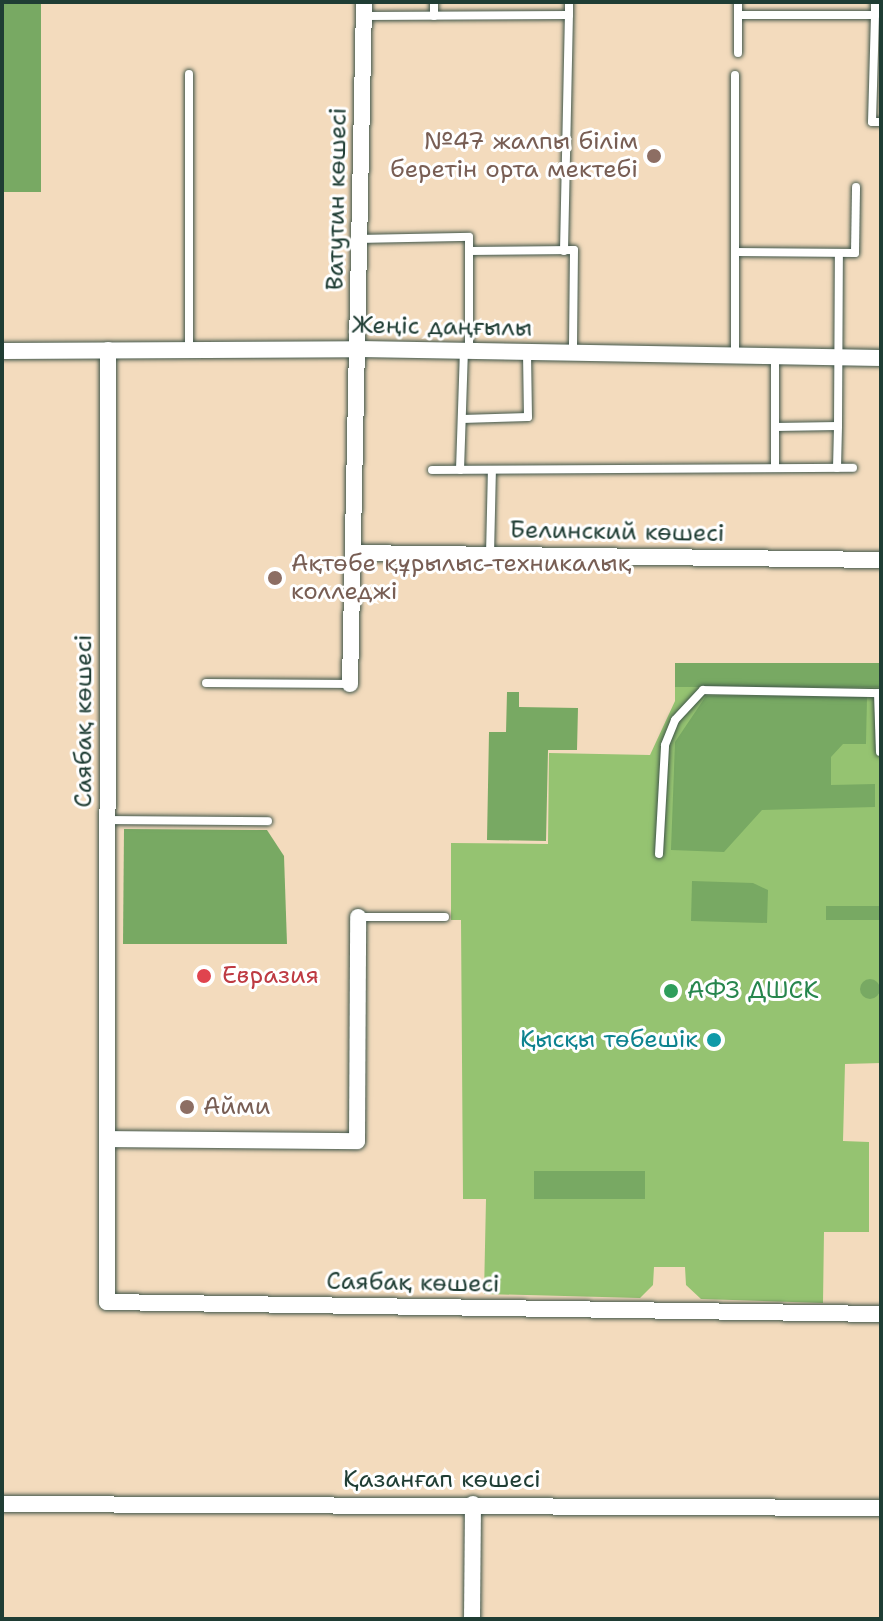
<!DOCTYPE html>
<meta charset="utf-8">
<style>
body{margin:0}
#map{position:relative;width:883px;height:1621px;overflow:hidden;background:#f3dbbd;font-family:"Shantell Sans",sans-serif}
div>[style]{position:absolute}
[style*='--x']{left:calc(var(--x)*1px);top:calc(var(--y)*1px);width:calc(var(--w)*1px);rotate:calc(var(--a)*1deg)}
.green>*{inset:0;background:#95c371}
.forest>*{inset:0;background:#78a963;transform-origin:0 0}
.round{border-radius:50%}
.roads{filter:drop-shadow(0 0 2px #3f5549) drop-shadow(0 0 2px #3f5549)}
.service>*{height:8px;margin:-4px;padding:0 4px;transform-origin:4px;border-radius:4px;background:#fff}
.minor>*{height:16px;margin:-8px;padding:0 8px;transform-origin:8px;border-radius:8px;background:#fff}
.dots>*{width:22px;height:22px;translate:-50% -50%;box-sizing:border-box;border:4px solid #fff;border-radius:50%}
span{translate:-50% -50%;white-space:nowrap;text-align:center;line-height:1.15;-webkit-text-stroke:6px #fff;paint-order:stroke}
.education-label{font-size:24px;color:#785e54}
.right{translate:-100% -50%;text-align:right}
.left{translate:0 -50%;text-align:left}
.street-label{font-size:24px;color:#1f3d34}
.health-label{font-size:24px;color:#be3a42}
.leisure-label{font-size:24px;color:#27864d}
.culture-label{font-size:24px;color:#0d838f}
.frame{position:absolute;inset:0;border:4px solid #1f3d34;pointer-events:none}
</style>
<div id="map">
<div class="green">
<div style="clip-path:polygon(881px 663px,881px 1063px,845px 1064px,843px 1141px,869px 1142px,869px 1232px,824px 1232px,823px 1303px,701px 1299px,686px 1285px,685px 1267px,654px 1267px,653px 1285px,640px 1298px,484px 1294px,486px 1199px,463px 1199px,461px 920px,451px 920px,451px 843px,548px 844px,549px 753px,650px 755px,675px 701px,675px 665px)"></div>
</div>
<div class="forest">
<div style="left:3px;top:2px;width:38px;height:190px"></div>
<div style="left:881px;top:663px;width:24px;height:206px;rotate:90deg"></div>
<div style="clip-path:polygon(507px 692px,519px 692px,519px 707px,578px 708px,577px 750px,548px 750px,546px 841px,487px 840px,489px 732px,506px 732px)"></div>
<div style="clip-path:polygon(706px 696px,867px 697px,866px 744px,843px 744px,831px 757px,831px 785px,875px 784px,875px 807px,762px 810px,724px 852px,671px 850px,675px 742px)"></div>
<div style="clip-path:polygon(124px 829px,267px 830px,284px 856px,287px 944px,123px 944px)"></div>
<div style="clip-path:polygon(692px 881px,753px 883px,768px 890px,767px 923px,691px 921px)"></div>
<div style="left:826px;top:906px;width:55px;height:14px"></div>
<div class="round" style="left:860px;top:979px;width:20px;height:20px"></div>
<div style="left:645px;top:1171px;width:28px;height:111px;rotate:90deg"></div>
</div>
<div class="roads">
<div class="service">
<div style="--x:738;--y:15;--w:137;--a:0"></div>
<div style="--x:875;--y:15;--w:13;--a:-90"></div>
<div style="--x:875;--y:15;--w:107;--a:91.6"></div>
<div style="--x:872;--y:122;--w:9;--a:0"></div>
<div style="--x:364;--y:16;--w:205;--a:-0.3"></div>
<div style="--x:569;--y:15;--w:13;--a:-90"></div>
<div style="--x:434;--y:16;--w:14;--a:-90"></div>
<div style="--x:738;--y:53;--w:51;--a:-90"></div>
<div style="--x:189;--y:74;--w:276;--a:90"></div>
<div style="--x:361;--y:239;--w:108;--a:-1.1"></div>
<div style="--x:469;--y:237;--w:114;--a:90"></div>
<div style="--x:469;--y:251;--w:105;--a:-0.5"></div>
<div style="--x:574;--y:250;--w:103;--a:90.6"></div>
<div style="--x:564;--y:251;--w:236;--a:-88.8"></div>
<div style="--x:735;--y:252;--w:120;--a:0.5"></div>
<div style="--x:855;--y:253;--w:66;--a:-89.1"></div>
<div style="--x:735;--y:355;--w:280;--a:-90"></div>
<div style="--x:775;--y:357;--w:70;--a:90"></div>
<div style="--x:775;--y:427;--w:63;--a:-0.9"></div>
<div style="--x:838;--y:426;--w:173;--a:-89.7"></div>
<div style="--x:462;--y:419;--w:66;--a:-1.7"></div>
<div style="--x:528;--y:417;--w:65;--a:-90.9"></div>
<div style="--x:775;--y:468;--w:41;--a:-90"></div>
<div style="--x:837;--y:468;--w:42;--a:-88.6"></div>
<div style="--x:432;--y:470;--w:421;--a:-0.3"></div>
<div style="--x:460;--y:470;--w:119;--a:-88.1"></div>
<div style="--x:490;--y:555;--w:85;--a:-88.7"></div>
<div style="--x:206;--y:683;--w:144;--a:0.4"></div>
<div style="--x:878;--y:693;--w:59;--a:88.1"></div>
<div style="--x:108;--y:820;--w:160;--a:0.4"></div>
<div style="--x:659;--y:854;--w:109;--a:-86.8"></div>
<div style="--x:665;--y:745;--w:27;--a:-68"></div>
<div style="--x:675;--y:720;--w:41;--a:-47"></div>
<div style="--x:703;--y:690;--w:178;--a:1"></div>
<div style="--x:359;--y:917;--w:86;--a:0"></div>
</div>
<div class="minor">
<div style="--x:108;--y:350;--w:952;--a:90.06"></div>
<div style="--x:107;--y:1302;--w:774;--a:0.89"></div>
<div style="--x:2;--y:351;--w:357;--a:-0.3"></div>
<div style="--x:359;--y:349;--w:522;--a:0.99"></div>
<div style="--x:353;--y:553;--w:528;--a:0.76"></div>
<div style="--x:350;--y:684;--w:682;--a:-88.82"></div>
<div style="--x:108;--y:1139;--w:249;--a:0.5"></div>
<div style="--x:357;--y:1141;--w:224;--a:-89.7"></div>
<div style="--x:2;--y:1504;--w:879;--a:0.26"></div>
<div style="--x:472;--y:1619;--w:115;--a:-89.5"></div>
</div>
</div>
<div class="dots">
<div style="left:654px;top:156px;background:#8d6e63"></div>
<div style="left:275px;top:578px;background:#8d6e63"></div>
<div style="left:204px;top:976px;background:#e0444e"></div>
<div style="left:671px;top:991px;background:#2e9e5b"></div>
<div style="left:714px;top:1040px;background:#0f9aa8"></div>
<div style="left:187px;top:1107px;background:#8d6e63"></div>
</div>
<div class="education-label">
<span class="right" style="left:638px;top:156px">№47 жалпы білім<br>беретін орта мектебі</span>
<span class="left" style="left:291px;top:578px">Ақтөбе құрылыс-техникалық<br>колледжі</span>
<span class="left" style="left:203px;top:1107px">Айми</span>
</div>
<div class="street-label">
<span style="left:337px;top:199px;rotate:-89deg">Ватутин көшесі</span>
<span style="left:442px;top:327px;rotate:1deg">Жеңіс даңғылы</span>
<span style="left:617px;top:532px;rotate:1deg">Белинский көшесі</span>
<span style="left:84px;top:721px;rotate:-90deg">Саябақ көшесі</span>
<span style="left:413px;top:1283px;rotate:1deg">Саябақ көшесі</span>
<span style="left:442px;top:1480px">Қазанғап көшесі</span>
</div>
<div class="health-label">
<span class="left" style="left:222px;top:976px">Евразия</span>
</div>
<div class="leisure-label">
<span class="left" style="left:687px;top:991px">АФЗ ДШСК</span>
</div>
<div class="culture-label">
<span class="right" style="left:698px;top:1040px">Қысқы төбешік</span>
</div>
<div class="frame"></div>
</div>
